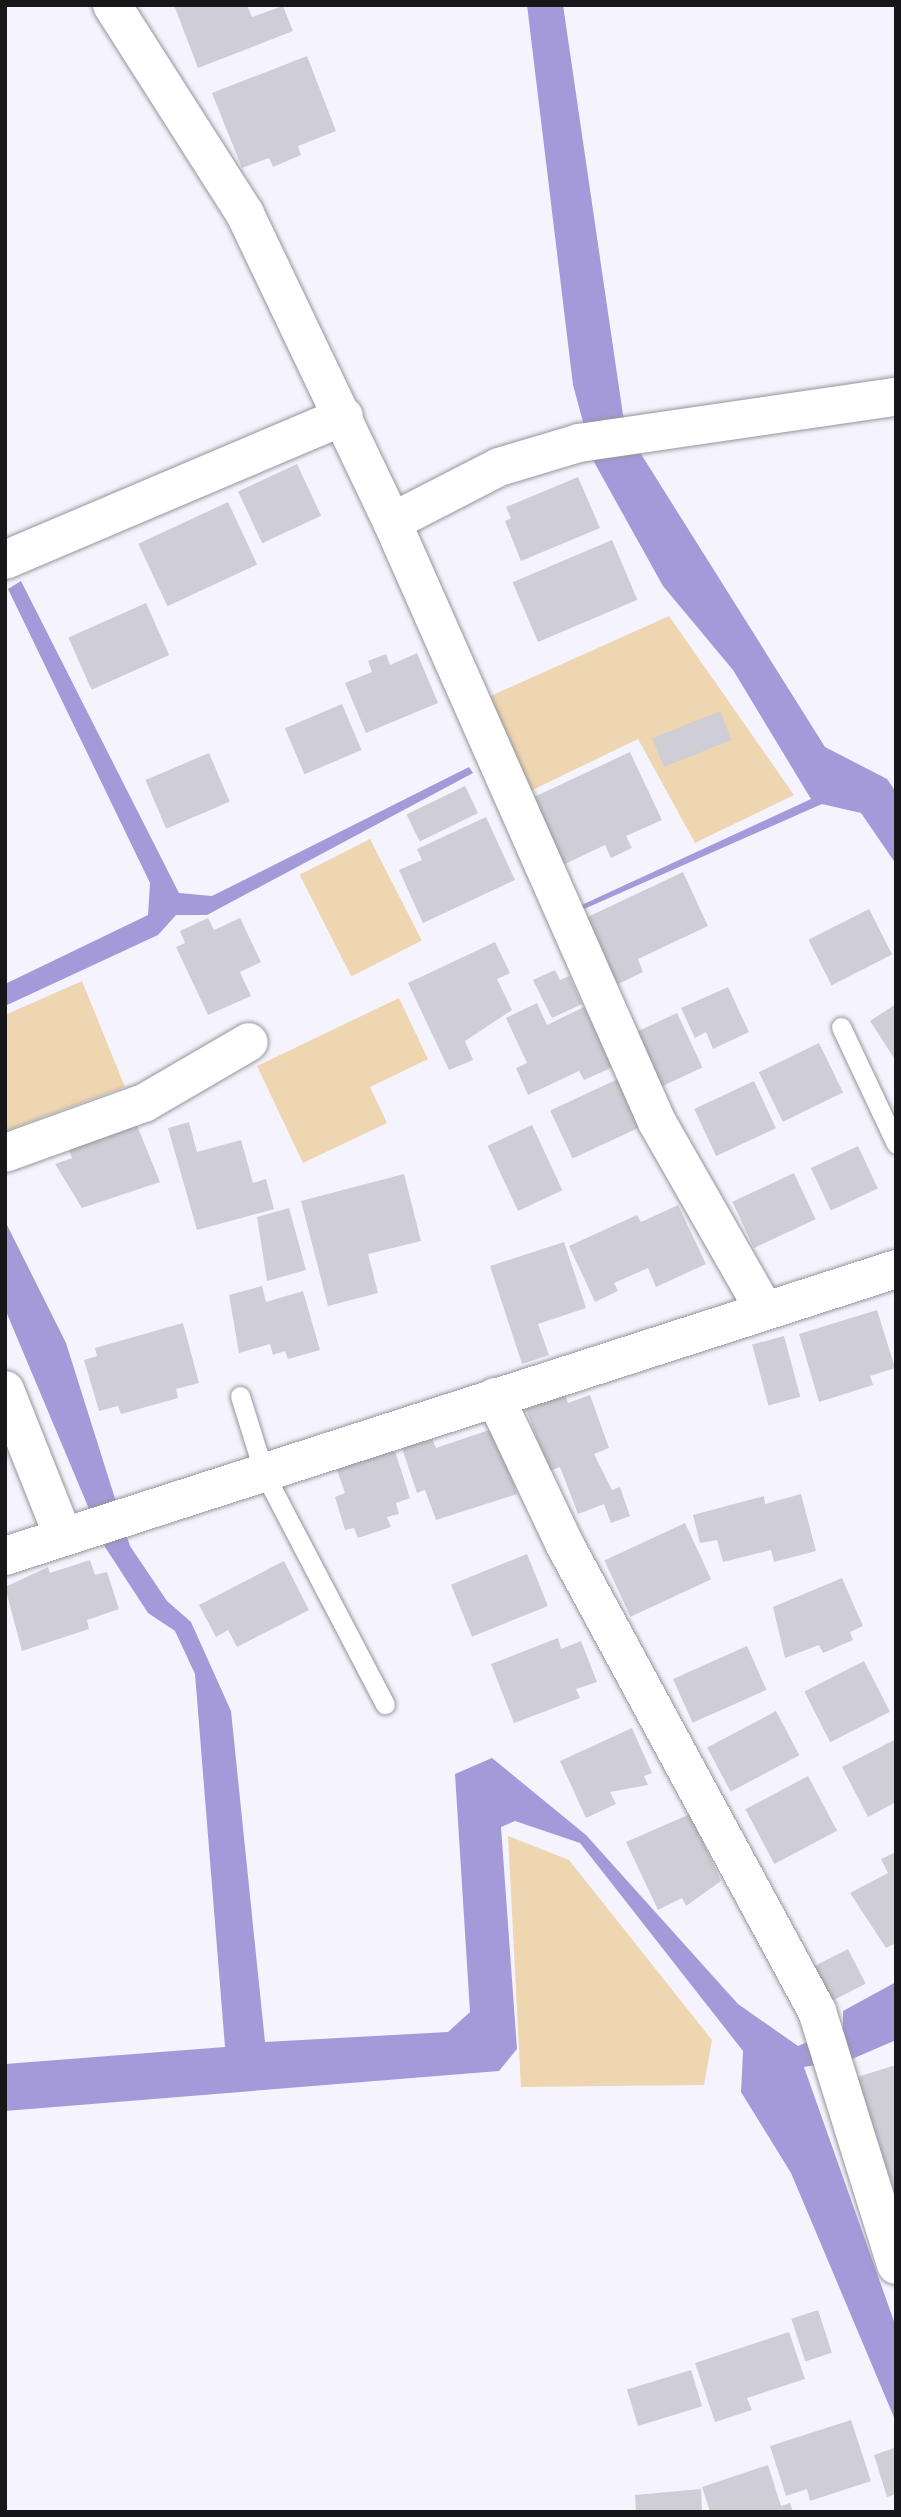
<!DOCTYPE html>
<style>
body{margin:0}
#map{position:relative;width:901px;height:2517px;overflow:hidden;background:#f5f4fe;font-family:"Open Sans",sans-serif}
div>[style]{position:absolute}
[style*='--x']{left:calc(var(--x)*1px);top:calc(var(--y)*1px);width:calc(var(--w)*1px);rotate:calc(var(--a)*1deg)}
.green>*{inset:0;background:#eed6b0;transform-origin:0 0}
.water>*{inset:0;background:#a49ad9}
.building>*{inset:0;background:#cfced7;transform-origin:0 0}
.roads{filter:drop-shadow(0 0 2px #95949d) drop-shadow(0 0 2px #95949d)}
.service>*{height:19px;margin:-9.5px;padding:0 9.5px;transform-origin:9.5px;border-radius:9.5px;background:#fff}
.minor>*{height:38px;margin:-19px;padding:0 19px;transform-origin:19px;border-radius:19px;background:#fff}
span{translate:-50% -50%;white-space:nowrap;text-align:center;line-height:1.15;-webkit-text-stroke:5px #f5f4fe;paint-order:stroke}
.frame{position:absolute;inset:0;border:7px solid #17171a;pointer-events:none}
</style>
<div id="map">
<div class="green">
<div style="clip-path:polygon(669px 616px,794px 795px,695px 843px,638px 739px,520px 796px,484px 699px)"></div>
<div style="left:370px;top:839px;width:114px;height:79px;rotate:63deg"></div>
<div style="clip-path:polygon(82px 981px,125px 1087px,5px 1131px,5px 1015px)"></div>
<div style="clip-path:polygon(399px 998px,428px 1059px,370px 1087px,387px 1123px,303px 1163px,257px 1066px)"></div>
<div style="clip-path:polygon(508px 1836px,569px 1860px,712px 2040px,704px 2085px,521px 2087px)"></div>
</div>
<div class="water">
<div style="clip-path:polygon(527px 5px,563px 5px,623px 415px,641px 454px,825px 747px,887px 779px,896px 792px,896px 864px,861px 813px,822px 804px,575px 913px,573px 909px,811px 799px,733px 670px,663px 586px,594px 462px,573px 385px)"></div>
<div style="clip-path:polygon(21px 581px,179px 893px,212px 896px,469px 767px,473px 773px,207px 915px,176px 915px,158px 935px,5px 1006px,5px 984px,148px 915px,150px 883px,8px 589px)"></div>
<div style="clip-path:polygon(5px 1221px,66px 1343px,130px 1546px,167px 1601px,191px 1622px,231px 1711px,265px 2042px,448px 2032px,470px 2012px,455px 1774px,492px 1758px,586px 1835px,738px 2004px,798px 2046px,843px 2027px,843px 2011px,896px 1982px,896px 2040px,852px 2059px,804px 2067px,896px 2327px,896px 2422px,791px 2173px,741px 2092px,743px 2051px,580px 1843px,515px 1821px,501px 1827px,517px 2049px,499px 2071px,5px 2111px,5px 2064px,225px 2047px,195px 1674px,175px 1631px,148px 1613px,105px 1547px,5px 1309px)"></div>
</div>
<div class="building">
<div style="clip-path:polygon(174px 5px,247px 5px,252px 17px,283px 6px,293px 31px,198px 68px)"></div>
<div style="clip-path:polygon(307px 56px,336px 131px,298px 146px,301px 155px,273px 167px,269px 158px,242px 168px,212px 93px)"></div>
<div style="left:297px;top:464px;width:57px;height:65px;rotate:65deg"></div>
<div style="clip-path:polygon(578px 477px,600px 528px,521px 561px,505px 521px,511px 518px,506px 507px)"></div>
<div style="left:228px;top:502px;width:69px;height:99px;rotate:65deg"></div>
<div style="left:612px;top:540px;width:65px;height:108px;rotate:67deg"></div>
<div style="left:146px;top:603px;width:57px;height:85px;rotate:66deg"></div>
<div style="clip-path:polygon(417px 653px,438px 703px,366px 733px,345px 683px,372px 672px,368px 661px,386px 654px,390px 665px)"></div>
<div style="left:342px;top:704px;width:50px;height:62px;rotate:67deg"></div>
<div style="left:720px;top:711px;width:31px;height:73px;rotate:68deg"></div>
<div style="clip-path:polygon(630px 752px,662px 820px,626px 836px,632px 848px,611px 858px,605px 845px,563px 865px,532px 798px)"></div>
<div style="left:209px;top:753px;width:53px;height:69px;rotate:67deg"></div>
<div style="left:465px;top:786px;width:30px;height:65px;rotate:64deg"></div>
<div style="clip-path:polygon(486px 817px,515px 880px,423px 923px,399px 870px,422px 860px,417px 849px)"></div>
<div style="clip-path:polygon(683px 872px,708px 926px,638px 959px,643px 972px,608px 989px,577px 922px)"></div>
<div style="left:869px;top:909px;width:51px;height:68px;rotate:63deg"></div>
<div style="clip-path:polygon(208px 918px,214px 930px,240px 918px,261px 962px,240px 972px,251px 996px,208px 1015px,176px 947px,185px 943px,180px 931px)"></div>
<div style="clip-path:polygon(495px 942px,510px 973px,497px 979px,512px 1010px,465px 1041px,473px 1060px,449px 1070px,408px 983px)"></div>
<div style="clip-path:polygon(555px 970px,560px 980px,569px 976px,582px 1004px,552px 1018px,533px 980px)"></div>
<div style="clip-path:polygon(728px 987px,749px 1032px,713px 1049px,706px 1032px,695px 1038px,681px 1008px)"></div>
<div style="clip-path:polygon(537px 1003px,547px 1025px,584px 1007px,613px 1067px,584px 1080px,579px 1071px,528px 1095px,516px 1068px,527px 1063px,506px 1018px)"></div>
<div style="clip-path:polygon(896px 1004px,896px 1061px,870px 1021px)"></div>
<div style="left:677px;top:1013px;width:60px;height:51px;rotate:65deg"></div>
<div style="left:819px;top:1043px;width:55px;height:67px;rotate:64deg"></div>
<div style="left:620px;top:1078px;width:53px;height:77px;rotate:65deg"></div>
<div style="left:754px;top:1081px;width:52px;height:66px;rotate:65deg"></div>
<div style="clip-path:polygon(134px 1118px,160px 1182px,82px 1208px,55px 1164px,72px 1158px,67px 1144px)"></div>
<div style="clip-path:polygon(189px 1122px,197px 1152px,241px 1140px,253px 1183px,266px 1179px,274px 1209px,197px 1230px,168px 1128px)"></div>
<div style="left:532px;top:1125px;width:72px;height:49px;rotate:65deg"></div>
<div style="left:858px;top:1146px;width:47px;height:52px;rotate:65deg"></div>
<div style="left:794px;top:1173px;width:51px;height:68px;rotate:65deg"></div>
<div style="clip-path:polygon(404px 1174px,421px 1241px,368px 1254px,378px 1293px,328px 1306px,301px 1201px)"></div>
<div style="clip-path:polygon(678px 1205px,706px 1264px,656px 1287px,648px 1268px,614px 1283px,618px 1291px,595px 1302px,569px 1246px,637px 1215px,641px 1222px)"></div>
<div style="clip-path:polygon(289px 1208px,306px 1270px,267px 1281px,257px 1217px)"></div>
<div style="clip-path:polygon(564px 1242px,586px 1308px,538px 1324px,549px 1355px,522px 1364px,490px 1266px)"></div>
<div style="clip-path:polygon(262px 1286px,266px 1302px,303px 1291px,320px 1350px,288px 1359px,285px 1351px,273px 1355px,270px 1344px,239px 1353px,229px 1295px)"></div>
<div style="clip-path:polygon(877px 1310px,895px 1368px,870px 1376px,873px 1385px,819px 1402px,799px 1334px)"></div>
<div style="clip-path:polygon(183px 1323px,199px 1383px,176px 1389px,178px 1398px,121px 1414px,118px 1406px,99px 1411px,84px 1360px,97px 1356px,95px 1348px)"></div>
<div style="left:784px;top:1336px;width:63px;height:33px;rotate:75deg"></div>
<div style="clip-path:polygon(565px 1394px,568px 1403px,590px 1395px,609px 1448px,594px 1454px,612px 1490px,620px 1487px,630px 1516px,611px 1523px,604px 1504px,578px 1514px,560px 1467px,549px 1471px,526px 1409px)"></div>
<div style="clip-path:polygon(495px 1428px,517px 1494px,436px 1520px,425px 1490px,417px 1493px,402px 1448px,432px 1438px,436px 1448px)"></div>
<div style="clip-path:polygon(394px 1448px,410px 1498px,396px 1503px,399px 1514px,387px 1517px,391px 1527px,358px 1538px,354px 1528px,345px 1530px,335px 1497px,345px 1493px,336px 1467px)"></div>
<div style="clip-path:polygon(801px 1494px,816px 1551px,774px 1562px,771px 1550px,723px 1562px,717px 1540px,700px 1543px,693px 1515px,764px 1496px,765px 1504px)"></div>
<div style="left:685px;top:1523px;width:62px;height:89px;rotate:65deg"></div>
<div style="left:527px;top:1554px;width:56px;height:82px;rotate:68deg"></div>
<div style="clip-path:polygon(90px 1560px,95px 1575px,107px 1572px,119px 1609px,87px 1620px,89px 1629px,22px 1651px,5px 1587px,48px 1567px,50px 1573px)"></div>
<div style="clip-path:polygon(284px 1561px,309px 1610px,237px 1647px,228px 1630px,216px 1637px,199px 1605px)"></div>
<div style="clip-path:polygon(842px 1578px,863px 1626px,850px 1632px,853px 1640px,823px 1653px,819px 1645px,785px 1658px,773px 1607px)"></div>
<div style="clip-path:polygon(558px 1638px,561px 1649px,581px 1641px,597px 1682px,576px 1689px,580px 1698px,514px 1723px,491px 1664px)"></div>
<div style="left:747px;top:1646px;width:48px;height:81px;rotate:66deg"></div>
<div style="left:864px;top:1661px;width:57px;height:67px;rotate:63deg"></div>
<div style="left:776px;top:1711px;width:50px;height:78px;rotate:62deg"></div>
<div style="clip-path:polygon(632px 1728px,652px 1773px,644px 1776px,648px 1785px,610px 1792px,616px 1804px,586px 1818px,560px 1761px)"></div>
<div style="clip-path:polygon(896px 1739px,896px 1802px,868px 1817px,842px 1767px)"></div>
<div style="left:808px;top:1776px;width:62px;height:71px;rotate:62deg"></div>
<div style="clip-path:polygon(690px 1814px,721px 1881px,686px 1906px,682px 1898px,658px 1910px,626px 1842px)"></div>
<div style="clip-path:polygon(896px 1852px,896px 1943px,886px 1948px,850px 1893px,888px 1873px,881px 1859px)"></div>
<div style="left:848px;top:1949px;width:39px;height:41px;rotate:63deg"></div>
<div style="clip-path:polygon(896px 2065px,896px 2193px,895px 2194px,857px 2077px)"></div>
<div style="left:818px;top:2310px;width:45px;height:28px;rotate:72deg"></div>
<div style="clip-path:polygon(789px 2332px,805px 2379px,747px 2398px,752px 2410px,715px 2422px,695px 2363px)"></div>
<div style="left:691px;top:2370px;width:38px;height:67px;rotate:73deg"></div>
<div style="clip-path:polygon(851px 2420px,871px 2481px,810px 2501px,807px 2489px,786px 2496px,770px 2446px)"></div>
<div style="clip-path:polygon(894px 2448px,896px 2494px,887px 2497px,874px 2455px)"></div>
<div style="clip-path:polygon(768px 2465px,781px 2506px,790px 2503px,793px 2512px,710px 2512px,702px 2487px)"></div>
<div style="clip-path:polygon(701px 2489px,702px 2512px,636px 2512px,635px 2495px)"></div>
</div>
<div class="roads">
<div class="service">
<div style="--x:841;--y:1027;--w:129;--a:64.8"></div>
<div style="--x:240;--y:1396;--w:81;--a:72.7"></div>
<div style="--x:264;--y:1473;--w:261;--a:62.4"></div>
</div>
<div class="minor">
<div style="--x:112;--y:5;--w:248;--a:57.5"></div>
<div style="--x:245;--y:214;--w:341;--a:64.5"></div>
<div style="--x:392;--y:522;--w:656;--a:66.17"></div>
<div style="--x:657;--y:1122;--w:214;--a:60.3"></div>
<div style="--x:392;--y:522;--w:120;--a:-27.2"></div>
<div style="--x:499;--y:467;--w:84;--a:-16.7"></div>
<div style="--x:579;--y:443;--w:320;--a:-8.3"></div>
<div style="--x:5;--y:560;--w:368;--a:-23"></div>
<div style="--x:5;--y:1153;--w:148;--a:-19.8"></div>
<div style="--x:144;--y:1103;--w:121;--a:-30.2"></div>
<div style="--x:5;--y:1390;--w:157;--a:68.3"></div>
<div style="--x:495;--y:1397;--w:164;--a:64.7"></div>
<div style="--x:565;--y:1545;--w:530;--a:61.6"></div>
<div style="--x:817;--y:2011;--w:266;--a:72.7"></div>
<div style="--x:5;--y:1556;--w:936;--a:-17.85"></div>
</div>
</div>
<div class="frame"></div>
</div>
